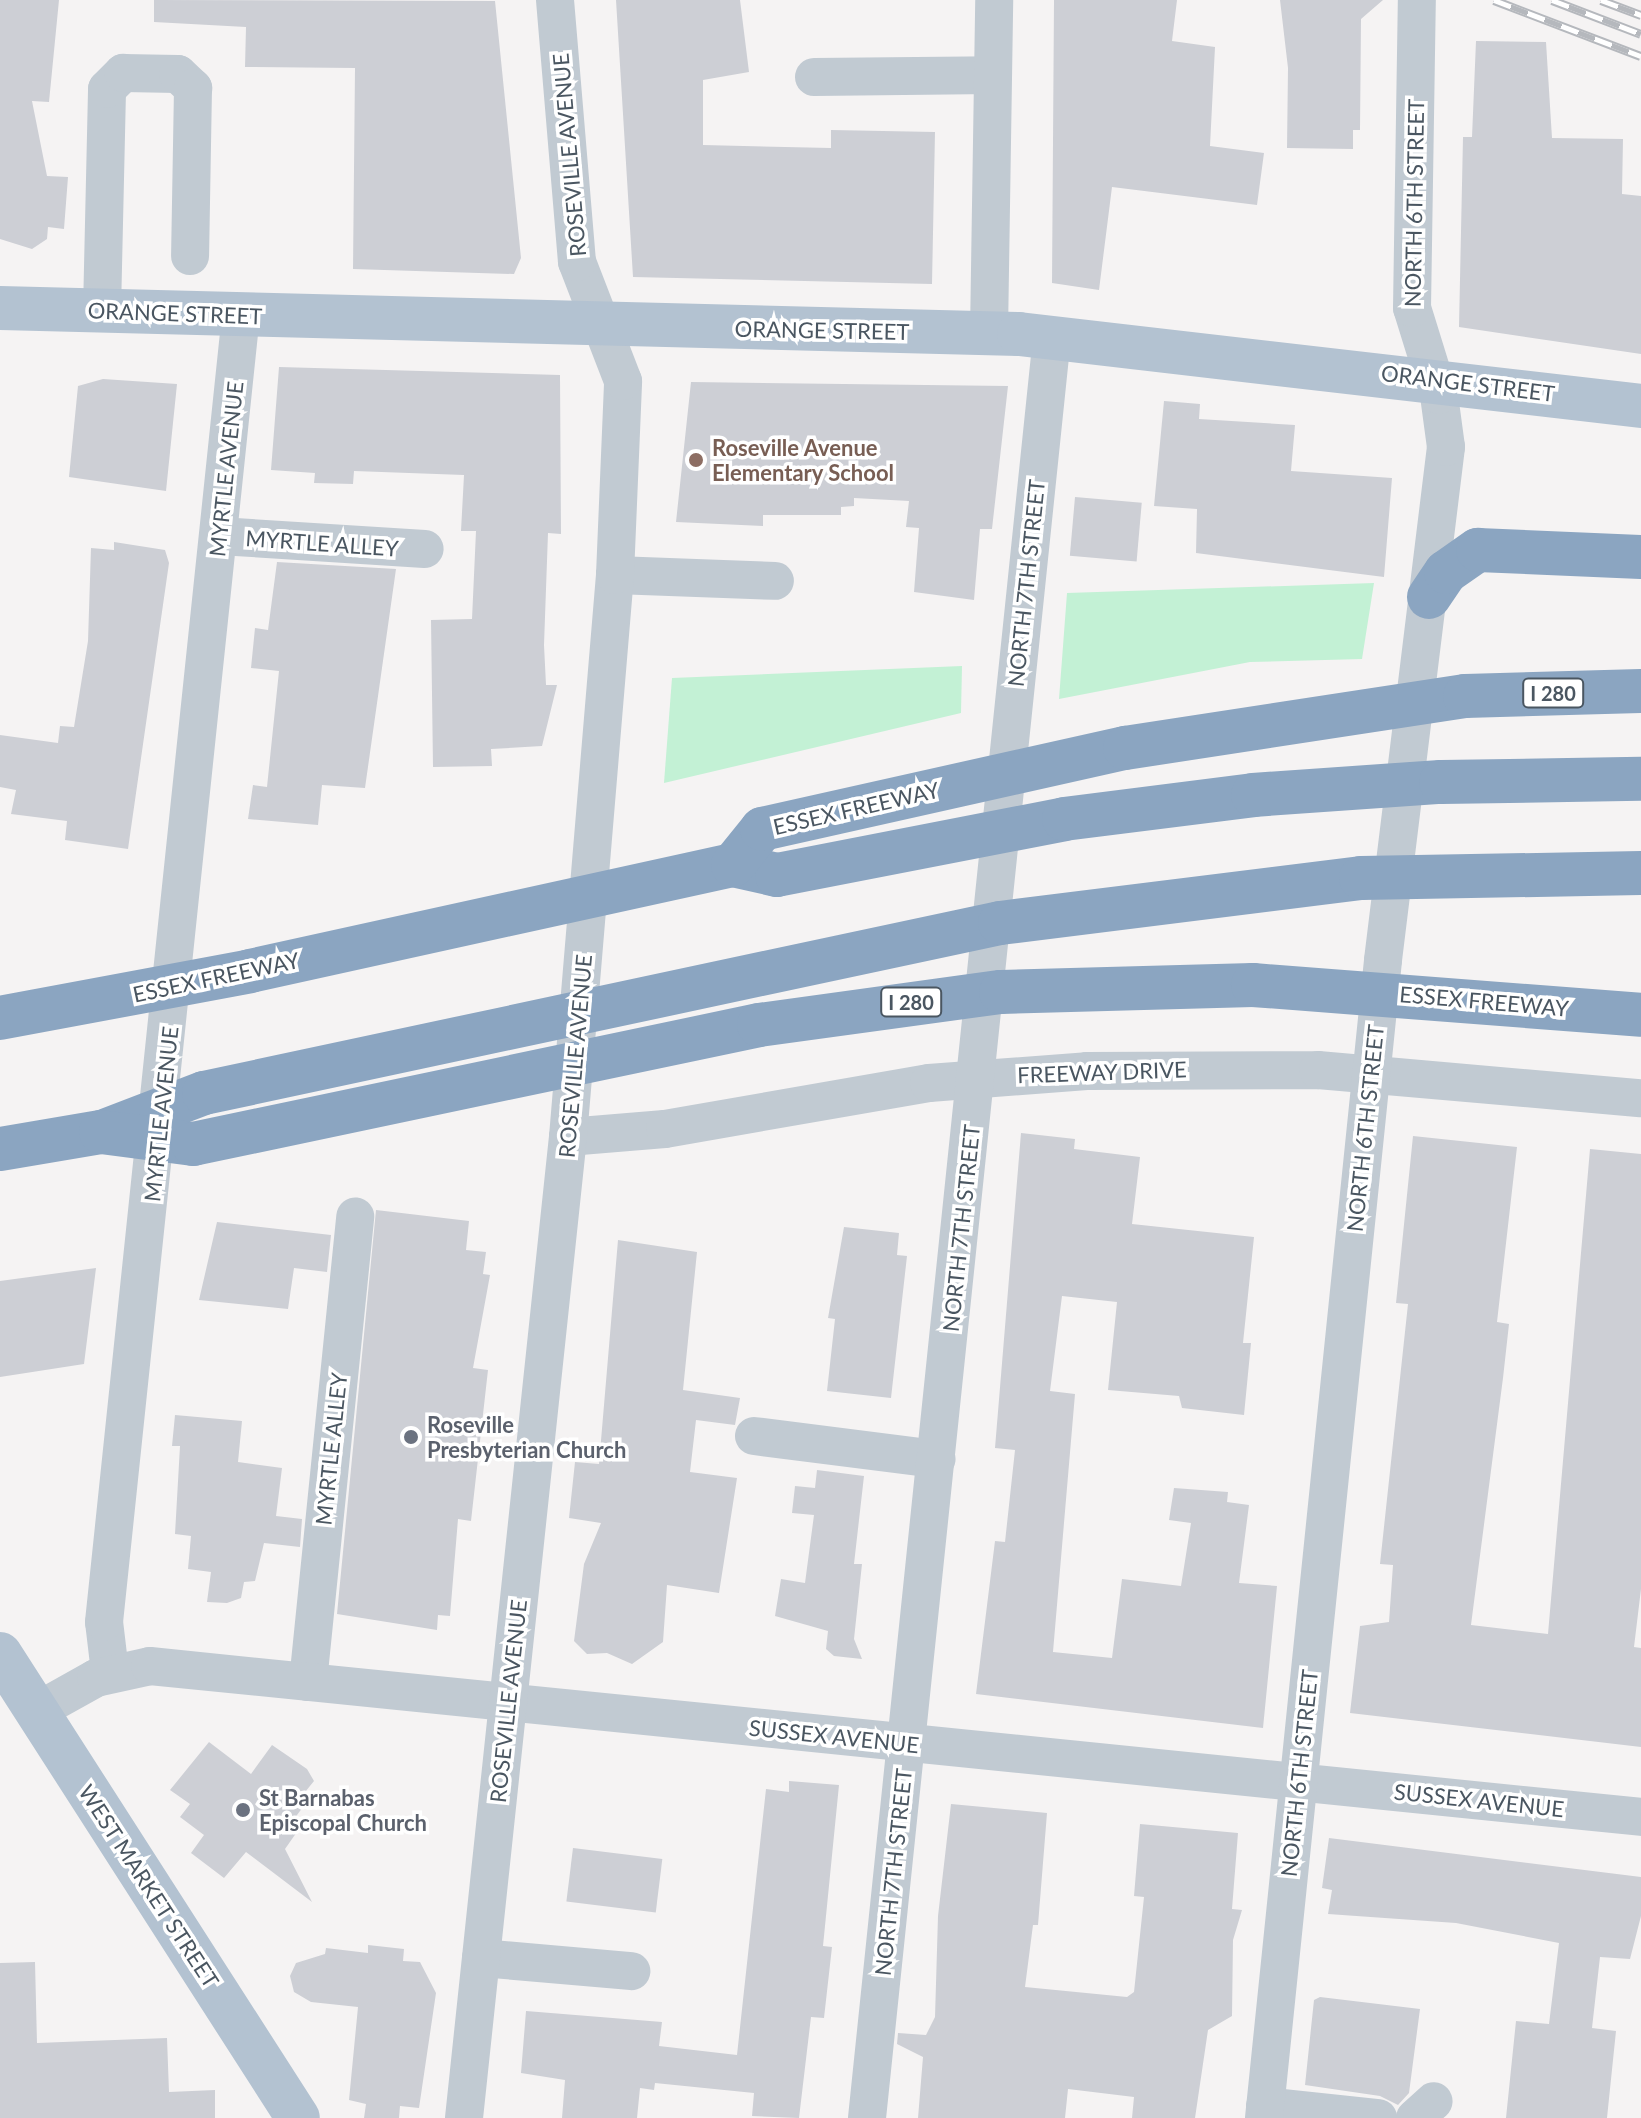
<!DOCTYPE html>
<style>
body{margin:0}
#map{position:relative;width:1641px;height:2118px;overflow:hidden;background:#f5f3f3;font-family:Lato,sans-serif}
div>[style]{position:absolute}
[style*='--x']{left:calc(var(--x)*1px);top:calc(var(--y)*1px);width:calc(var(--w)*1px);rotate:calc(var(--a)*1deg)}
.green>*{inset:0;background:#c3f1d5}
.building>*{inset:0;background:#cdcfd5;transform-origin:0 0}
.minor>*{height:38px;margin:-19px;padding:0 19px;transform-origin:19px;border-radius:19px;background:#c1cad2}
.major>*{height:44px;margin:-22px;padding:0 22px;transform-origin:22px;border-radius:22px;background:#b3c2d1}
.highway>*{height:44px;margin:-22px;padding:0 22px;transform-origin:22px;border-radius:22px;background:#8ba5c1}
.rail>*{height:9px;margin-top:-4.5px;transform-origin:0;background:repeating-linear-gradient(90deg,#fff 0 18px,#b5b8bd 0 36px);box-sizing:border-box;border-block:2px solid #b5b8bd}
.dots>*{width:22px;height:22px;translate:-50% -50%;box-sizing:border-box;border:4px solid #fff;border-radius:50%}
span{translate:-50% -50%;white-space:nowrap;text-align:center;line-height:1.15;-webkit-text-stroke:7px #fff;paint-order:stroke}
.shield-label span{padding:2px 6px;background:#fff;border:2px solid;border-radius:6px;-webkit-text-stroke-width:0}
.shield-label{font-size:20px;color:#4a5661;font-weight:700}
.street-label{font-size:22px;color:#4a5661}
.education-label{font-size:22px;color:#785e54;font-weight:700}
.left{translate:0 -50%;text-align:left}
.worship-label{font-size:22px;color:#5b616d;font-weight:700}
</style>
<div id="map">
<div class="green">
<div style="clip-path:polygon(1374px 583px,1362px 659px,1250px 662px,1059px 699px,1067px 593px)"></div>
<div style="clip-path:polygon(962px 666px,961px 713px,664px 783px,672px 678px)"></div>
</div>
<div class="building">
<div style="clip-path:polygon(0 0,59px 0,49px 102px,32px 101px,47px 176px,68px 177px,64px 229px,48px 227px,47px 239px,32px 249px,0 239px)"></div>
<div style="clip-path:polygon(154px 0,495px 1px,521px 258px,514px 274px,353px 269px,355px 68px,245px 67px,246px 27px,154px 22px)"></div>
<div style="clip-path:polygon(616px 0,740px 0,749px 72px,703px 80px,703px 145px,831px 148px,831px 130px,935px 132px,932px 284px,633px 277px)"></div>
<div style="clip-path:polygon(1054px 0,1177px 0,1172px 41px,1215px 47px,1210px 146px,1264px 153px,1257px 205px,1112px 187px,1099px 290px,1052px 283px)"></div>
<div style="clip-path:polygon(1280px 0,1383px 0,1361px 19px,1360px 130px,1353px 130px,1353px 149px,1287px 148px,1288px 68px)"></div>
<div style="clip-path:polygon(1476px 41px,1546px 42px,1552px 138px,1623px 139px,1622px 194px,1641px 196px,1641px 354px,1459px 327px,1463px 137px,1472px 137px)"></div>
<div style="clip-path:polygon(279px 367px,560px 375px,561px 534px,548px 533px,544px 645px,546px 685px,557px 685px,542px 746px,491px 749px,492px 766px,433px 767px,431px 620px,472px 619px,476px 531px,461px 531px,464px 475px,354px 471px,353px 484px,314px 483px,315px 473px,271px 470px)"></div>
<div style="clip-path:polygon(103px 379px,177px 384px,166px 491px,69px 477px,78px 386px)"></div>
<div style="clip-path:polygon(691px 382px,1008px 386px,992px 529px,980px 529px,974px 600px,914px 592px,919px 528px,906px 527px,909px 501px,854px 498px,854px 506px,841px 507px,841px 515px,763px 515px,763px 526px,676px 522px)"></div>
<div style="clip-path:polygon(1164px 401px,1200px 404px,1199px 419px,1295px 425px,1291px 471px,1392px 478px,1384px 577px,1196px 553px,1197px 509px,1154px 506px)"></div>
<div style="left:1075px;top:497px;width:67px;height:59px;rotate:5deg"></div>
<div style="clip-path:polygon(114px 542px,165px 550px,169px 563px,128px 849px,65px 840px,67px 821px,11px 814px,16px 790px,0 787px,0 735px,58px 743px,60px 726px,74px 727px,88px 641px,91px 548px,114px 550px)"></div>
<div style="clip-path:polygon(277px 562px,396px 569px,365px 788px,322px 785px,318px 825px,248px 819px,253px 785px,267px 787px,279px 671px,251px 668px,255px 628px,268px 630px)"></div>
<div style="clip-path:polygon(1021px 1133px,1075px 1139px,1074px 1149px,1140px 1157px,1132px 1224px,1254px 1237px,1243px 1343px,1251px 1343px,1244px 1415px,1182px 1408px,1179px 1396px,1108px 1390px,1117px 1302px,1062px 1296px,1050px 1391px,1075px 1394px,1053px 1652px,1112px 1658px,1122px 1579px,1181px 1586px,1191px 1523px,1169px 1520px,1174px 1488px,1228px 1492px,1227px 1502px,1249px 1505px,1239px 1583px,1277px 1586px,1263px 1728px,976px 1694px,995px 1541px,1005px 1542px,1015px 1450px,995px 1448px)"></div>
<div style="clip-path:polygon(1413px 1136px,1517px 1147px,1497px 1322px,1509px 1324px,1503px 1378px,1471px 1625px,1548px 1634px,1590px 1149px,1641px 1154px,1641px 1589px,1634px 1647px,1641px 1648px,1641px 1747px,1350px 1713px,1360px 1626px,1389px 1622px,1393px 1565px,1380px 1564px,1408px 1304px,1396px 1303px)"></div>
<div style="clip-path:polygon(376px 1210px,469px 1221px,466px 1250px,486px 1252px,483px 1274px,490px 1275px,473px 1368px,488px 1370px,471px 1521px,458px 1519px,450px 1616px,438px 1615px,437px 1630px,337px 1614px)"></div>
<div style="clip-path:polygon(217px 1222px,331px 1235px,327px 1272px,294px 1268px,288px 1309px,199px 1300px)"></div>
<div style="clip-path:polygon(844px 1227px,899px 1233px,897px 1255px,907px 1256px,891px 1398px,827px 1391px,835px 1319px,828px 1318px)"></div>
<div style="clip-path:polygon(618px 1240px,697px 1252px,683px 1390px,740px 1398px,735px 1425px,696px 1420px,690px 1472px,737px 1478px,719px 1593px,667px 1585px,663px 1642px,632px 1664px,607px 1653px,587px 1654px,574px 1641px,584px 1564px,601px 1523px,569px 1518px,575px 1462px,599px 1464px)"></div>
<div style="clip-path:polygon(96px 1268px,84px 1364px,0 1377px,0 1281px)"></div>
<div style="clip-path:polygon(175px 1415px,242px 1421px,238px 1462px,282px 1468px,276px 1516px,302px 1519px,300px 1547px,264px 1543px,255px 1581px,244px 1582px,241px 1598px,227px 1603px,207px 1602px,211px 1572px,188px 1569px,191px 1536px,175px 1534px,180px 1446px,172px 1446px)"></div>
<div style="clip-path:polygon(817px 1470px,864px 1476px,854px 1564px,862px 1564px,854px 1639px,862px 1659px,834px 1656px,826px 1649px,828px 1631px,775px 1616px,781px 1579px,805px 1583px,814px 1515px,792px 1513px,795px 1486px,815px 1488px)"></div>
<div style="clip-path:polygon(209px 1742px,251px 1774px,272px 1745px,307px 1769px,314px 1781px,297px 1802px,303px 1807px,291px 1823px,299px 1829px,285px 1849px,312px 1902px,246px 1852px,224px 1878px,191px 1853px,204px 1835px,180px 1817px,190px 1804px,170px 1790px)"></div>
<div style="clip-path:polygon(789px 1781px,839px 1785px,823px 1946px,832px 1947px,824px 2018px,811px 2017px,799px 2118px,752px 2116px,754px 2093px,655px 2083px,654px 2090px,640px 2088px,637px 2118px,562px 2118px,565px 2080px,521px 2073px,526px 2011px,662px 2022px,659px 2046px,737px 2055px,766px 1789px,789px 1792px)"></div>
<div style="clip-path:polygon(951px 1804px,1047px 1813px,1038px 1925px,1033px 1925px,1025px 1987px,1127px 1997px,1134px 1992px,1144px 1897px,1134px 1896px,1140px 1824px,1238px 1833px,1232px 1909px,1242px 1910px,1233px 1940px,1232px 2016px,1208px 2030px,1195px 2118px,1132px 2118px,1134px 2097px,1068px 2089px,1065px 2118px,918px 2118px,923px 2057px,897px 2044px,898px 2033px,926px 2035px,935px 2017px,938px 1916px)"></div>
<div style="clip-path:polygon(1329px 1838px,1641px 1877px,1641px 1916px,1630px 1959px,1600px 1957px,1592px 2028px,1616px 2031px,1607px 2118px,1506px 2118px,1516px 2021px,1549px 2024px,1559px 1943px,1456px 1923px,1328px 1914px,1332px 1890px,1322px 1888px)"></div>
<div style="left:573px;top:1848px;width:90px;height:54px;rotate:7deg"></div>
<div style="clip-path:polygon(368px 1945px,404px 1949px,403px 1961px,420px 1962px,436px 1993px,419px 2108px,400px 2106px,399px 2118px,364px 2118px,366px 2104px,349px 2100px,358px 2007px,311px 2002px,294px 1992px,290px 1976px,296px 1963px,325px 1954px,326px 1948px,368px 1953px)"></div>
<div style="clip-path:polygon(35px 1962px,37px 2043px,167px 2038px,169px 2092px,215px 2090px,215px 2118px,0 2118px,0 1963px)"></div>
<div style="clip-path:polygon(1320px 1997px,1420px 2009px,1409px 2093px,1398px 2105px,1380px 2096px,1305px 2085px,1314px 2000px)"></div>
</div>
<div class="minor">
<div style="--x:814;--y:77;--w:179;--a:-0.6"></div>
<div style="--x:102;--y:311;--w:222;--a:-88.7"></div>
<div style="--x:107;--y:89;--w:23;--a:-45"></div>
<div style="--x:123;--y:73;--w:55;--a:1"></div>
<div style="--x:178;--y:74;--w:21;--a:43"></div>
<div style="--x:193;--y:88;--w:168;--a:91"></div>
<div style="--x:989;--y:333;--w:333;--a:-89.1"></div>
<div style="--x:219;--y:536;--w:206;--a:3.6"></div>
<div style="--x:615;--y:575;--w:160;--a:2.1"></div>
<div style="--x:568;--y:1137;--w:97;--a:-4.7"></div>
<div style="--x:665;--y:1129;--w:268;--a:-9.9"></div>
<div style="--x:929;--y:1083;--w:158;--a:-4.3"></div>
<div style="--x:1087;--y:1071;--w:231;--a:-0.2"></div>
<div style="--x:1318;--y:1070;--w:324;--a:5"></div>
<div style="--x:754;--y:1436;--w:184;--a:7.2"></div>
<div style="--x:110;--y:1672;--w:50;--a:-96.8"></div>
<div style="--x:104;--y:1622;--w:1314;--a:-84.02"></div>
<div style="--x:308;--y:1682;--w:468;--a:-84.2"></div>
<div style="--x:37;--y:1711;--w:68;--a:-29.2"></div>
<div style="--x:96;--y:1678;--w:55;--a:-12.5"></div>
<div style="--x:150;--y:1666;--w:1499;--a:5.78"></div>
<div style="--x:481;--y:1958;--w:151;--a:5"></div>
<div style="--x:1265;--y:2106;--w:114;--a:6.1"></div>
<div style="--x:464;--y:2118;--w:986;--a:-83.95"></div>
<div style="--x:568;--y:1137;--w:564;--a:-85.22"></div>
<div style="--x:615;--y:575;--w:194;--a:-87.6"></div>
<div style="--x:623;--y:381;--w:128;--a:-111.1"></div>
<div style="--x:577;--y:262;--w:263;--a:-94.8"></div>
<div style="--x:867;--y:2118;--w:1791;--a:-84.07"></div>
<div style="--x:1264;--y:2118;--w:1164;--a:-84.13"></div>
<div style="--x:1383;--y:960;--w:517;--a:-83"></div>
<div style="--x:1446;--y:447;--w:52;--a:-97.7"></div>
<div style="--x:1439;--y:395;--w:91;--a:-107.2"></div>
<div style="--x:1412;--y:308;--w:308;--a:-89.1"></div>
<div style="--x:1415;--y:2118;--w:25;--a:-42"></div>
</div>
<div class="major">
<div style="--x:0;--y:308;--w:1019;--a:1.46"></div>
<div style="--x:1019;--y:334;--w:626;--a:6.6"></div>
<div style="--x:0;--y:1654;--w:551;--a:57.29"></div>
</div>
<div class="highway">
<div style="--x:1429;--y:597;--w:30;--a:-56"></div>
<div style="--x:1446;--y:572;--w:39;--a:-35"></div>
<div style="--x:1478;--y:550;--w:163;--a:2.5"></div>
<div style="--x:733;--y:865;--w:45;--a:12.8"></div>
<div style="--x:777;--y:875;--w:292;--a:-11"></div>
<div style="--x:1064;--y:819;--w:191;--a:-7.2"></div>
<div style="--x:1253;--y:795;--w:188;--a:-4"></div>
<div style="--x:1441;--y:782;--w:200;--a:-0.9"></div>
<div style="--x:0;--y:1018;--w:254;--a:-10.6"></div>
<div style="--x:250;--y:971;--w:494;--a:-12.4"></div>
<div style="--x:733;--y:865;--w:46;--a:-51.1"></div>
<div style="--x:762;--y:829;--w:372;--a:-12.6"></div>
<div style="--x:1125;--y:748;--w:344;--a:-8.7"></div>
<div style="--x:1465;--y:696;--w:176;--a:-1.6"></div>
<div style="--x:107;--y:1130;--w:104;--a:-20.9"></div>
<div style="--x:204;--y:1093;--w:814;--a:-12.06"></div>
<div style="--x:1000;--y:923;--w:364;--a:-7.1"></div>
<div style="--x:1361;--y:878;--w:280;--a:-1"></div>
<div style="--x:0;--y:1149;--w:102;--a:-9.6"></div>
<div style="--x:101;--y:1132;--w:93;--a:7.4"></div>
<div style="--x:193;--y:1144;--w:578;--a:-11.87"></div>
<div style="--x:759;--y:1025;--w:244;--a:-7.8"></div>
<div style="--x:1001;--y:992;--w:252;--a:-1.6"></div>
<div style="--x:1253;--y:985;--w:389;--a:4.4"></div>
</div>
<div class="rail">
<div style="--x:1494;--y:0;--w:157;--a:20.9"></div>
<div style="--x:1552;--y:0;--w:95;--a:20.9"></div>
<div style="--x:1601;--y:0;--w:43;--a:20.6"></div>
</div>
<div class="dots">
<div style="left:696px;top:460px;background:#8d6e63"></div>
<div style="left:411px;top:1437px;background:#6b7280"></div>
<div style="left:243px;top:1810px;background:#6b7280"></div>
</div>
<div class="shield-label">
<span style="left:1553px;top:693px">I 280</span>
<span style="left:911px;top:1002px">I 280</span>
</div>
<div class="street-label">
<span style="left:569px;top:155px;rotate:-95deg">ROSEVILLE AVENUE</span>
<span style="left:1414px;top:203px;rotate:-89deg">NORTH 6TH STREET</span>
<span style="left:175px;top:313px;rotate:2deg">ORANGE STREET</span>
<span style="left:822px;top:330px;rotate:1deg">ORANGE STREET</span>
<span style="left:1468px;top:383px;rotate:7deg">ORANGE STREET</span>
<span style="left:226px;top:469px;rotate:-84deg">MYRTLE AVENUE</span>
<span style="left:322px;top:543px;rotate:4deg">MYRTLE ALLEY</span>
<span style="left:1026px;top:583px;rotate:-84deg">NORTH 7TH STREET</span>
<span style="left:856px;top:808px;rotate:-13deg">ESSEX FREEWAY</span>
<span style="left:216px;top:977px;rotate:-12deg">ESSEX FREEWAY</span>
<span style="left:1484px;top:1001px;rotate:5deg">ESSEX FREEWAY</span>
<span style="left:575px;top:1056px;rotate:-85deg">ROSEVILLE AVENUE</span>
<span style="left:1102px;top:1072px;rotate:-2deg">FREEWAY DRIVE</span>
<span style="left:161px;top:1114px;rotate:-84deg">MYRTLE AVENUE</span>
<span style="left:1365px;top:1128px;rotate:-84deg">NORTH 6TH STREET</span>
<span style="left:961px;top:1228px;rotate:-84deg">NORTH 7TH STREET</span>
<span style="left:331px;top:1449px;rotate:-84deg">MYRTLE ALLEY</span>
<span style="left:508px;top:1701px;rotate:-84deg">ROSEVILLE AVENUE</span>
<span style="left:834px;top:1736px;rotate:6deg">SUSSEX AVENUE</span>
<span style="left:1299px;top:1773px;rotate:-84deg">NORTH 6TH STREET</span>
<span style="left:1479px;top:1800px;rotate:6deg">SUSSEX AVENUE</span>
<span style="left:893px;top:1872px;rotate:-84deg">NORTH 7TH STREET</span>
<span style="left:149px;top:1886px;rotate:57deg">WEST MARKET STREET</span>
</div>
<div class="education-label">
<span class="left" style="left:712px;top:460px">Roseville Avenue<br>Elementary School</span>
</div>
<div class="worship-label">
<span class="left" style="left:427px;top:1437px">Roseville<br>Presbyterian Church</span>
<span class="left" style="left:259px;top:1810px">St Barnabas<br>Episcopal Church</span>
</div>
</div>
